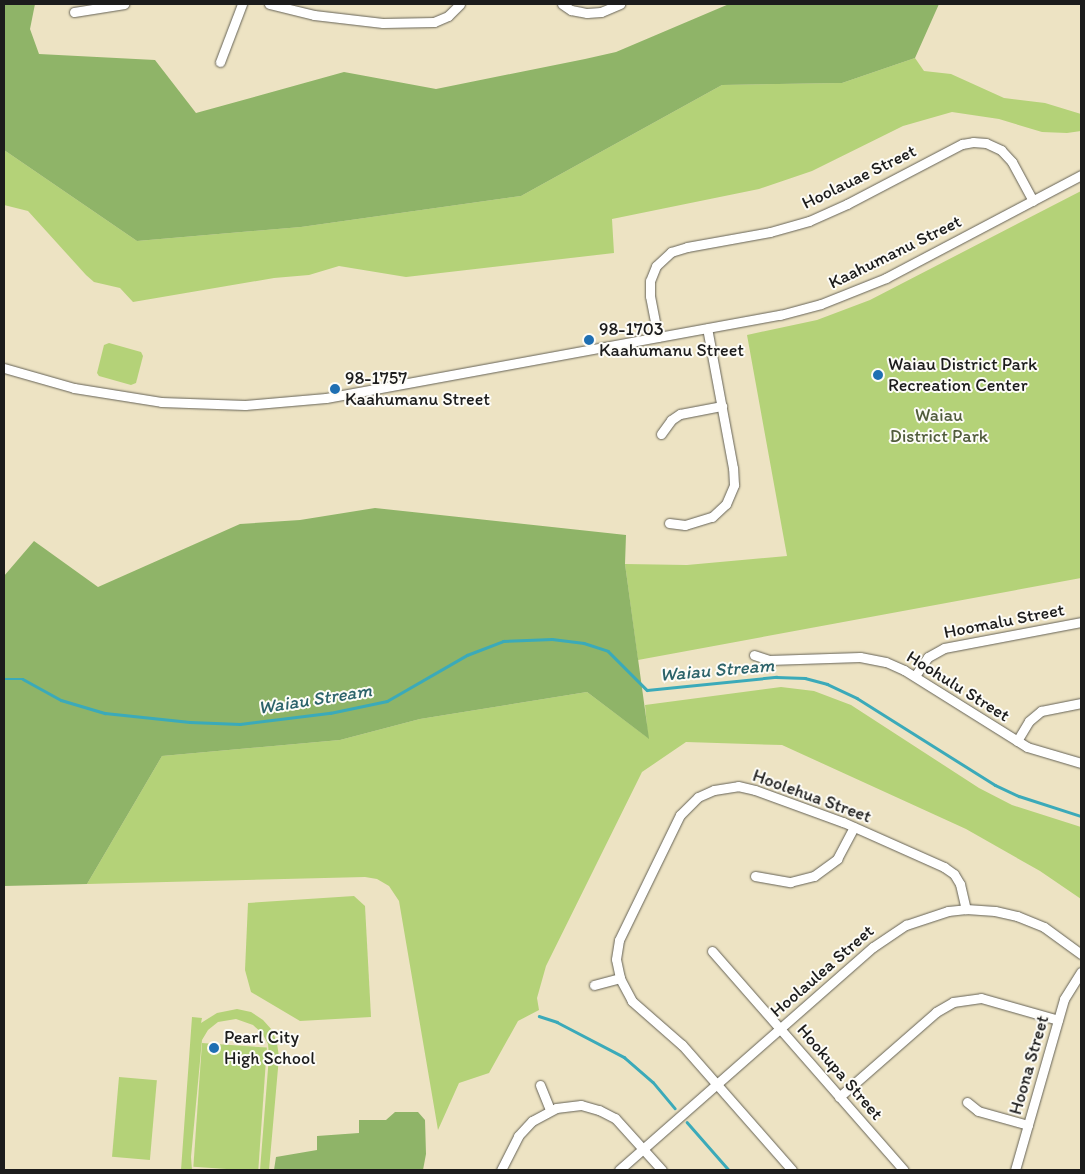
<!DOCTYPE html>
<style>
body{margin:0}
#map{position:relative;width:1085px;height:1174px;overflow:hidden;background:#ede3c3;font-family:Itim,sans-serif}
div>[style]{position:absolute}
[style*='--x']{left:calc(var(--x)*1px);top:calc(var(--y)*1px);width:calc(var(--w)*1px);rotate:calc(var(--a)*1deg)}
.green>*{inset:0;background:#b4d278;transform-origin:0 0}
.forest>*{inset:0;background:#8fb468}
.stream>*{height:2.5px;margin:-1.25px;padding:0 1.25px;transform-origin:1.25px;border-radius:1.25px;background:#3baab9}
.roads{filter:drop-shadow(0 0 1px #656256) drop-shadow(0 0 1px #656256)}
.minor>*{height:9px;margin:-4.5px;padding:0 4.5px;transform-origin:4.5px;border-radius:4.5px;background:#fff}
.dots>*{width:14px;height:14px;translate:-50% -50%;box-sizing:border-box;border:2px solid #fdfcf7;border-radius:50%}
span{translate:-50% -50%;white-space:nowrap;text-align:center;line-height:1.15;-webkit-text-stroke:4px #fdfcf7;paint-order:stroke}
.street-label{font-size:18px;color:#1c1c1c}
.poi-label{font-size:18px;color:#1c1c1c}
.left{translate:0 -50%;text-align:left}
.park-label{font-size:18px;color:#515c3c}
.water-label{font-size:19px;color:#2c636a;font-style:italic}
.frame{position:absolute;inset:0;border:5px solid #1c1c1c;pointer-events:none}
</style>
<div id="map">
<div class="green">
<div style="clip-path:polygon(915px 58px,924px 71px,951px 74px,1004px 98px,1045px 103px,1081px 114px,1081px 131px,1067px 133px,1042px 132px,999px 119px,952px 112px,903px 126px,812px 171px,759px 189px,612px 219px,614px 253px,406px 277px,339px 266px,309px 275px,274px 278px,133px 302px,120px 288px,94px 282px,86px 275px,28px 211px,4px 205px,4px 150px,137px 241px,301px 227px,521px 196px,722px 85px,842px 83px)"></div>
<div style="clip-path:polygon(1081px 191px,1081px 578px,638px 660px,625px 564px,687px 565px,787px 556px,747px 335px,817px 320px,870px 300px)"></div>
<div style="clip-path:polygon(109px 343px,141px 352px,143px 356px,136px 383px,131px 385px,99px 376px,97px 373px,104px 345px)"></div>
<div style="clip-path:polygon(781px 687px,814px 691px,851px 705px,979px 788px,1012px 805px,1081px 827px,1081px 899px,1040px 871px,966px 829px,782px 745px,686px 742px,642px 772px,546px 966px,537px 998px,539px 1010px,518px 1021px,489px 1073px,459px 1083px,438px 1130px,399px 901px,389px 886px,377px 879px,365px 877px,87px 884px,162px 756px,340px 740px,420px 719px,587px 692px,648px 738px,645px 705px)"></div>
<div style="clip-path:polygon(354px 896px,365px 906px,371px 1017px,300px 1021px,251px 992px,245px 970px,248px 903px)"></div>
<div style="clip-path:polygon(237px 1009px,251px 1012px,263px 1020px,272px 1030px,277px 1043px,279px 1057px,269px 1170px,260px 1170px,269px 1056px,268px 1044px,262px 1033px,253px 1025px,236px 1019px,218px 1022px,208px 1030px,202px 1040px,191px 1157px,192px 1170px,181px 1170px,192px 1017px,202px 1018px,201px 1023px,217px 1013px)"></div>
<div style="left:202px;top:1043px;width:65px;height:124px;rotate:4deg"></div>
<div style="left:119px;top:1077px;width:38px;height:80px;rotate:5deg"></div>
</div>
<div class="forest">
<div style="clip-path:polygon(4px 4px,35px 4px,30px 29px,39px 54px,155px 60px,196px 113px,344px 72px,436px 89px,585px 59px,616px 52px,729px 4px,939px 4px,915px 58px,842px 83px,722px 85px,521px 196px,301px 227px,137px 241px,4px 150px)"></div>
<div style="clip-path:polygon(375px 508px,626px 535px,625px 564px,649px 739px,587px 692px,420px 719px,340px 740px,162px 756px,87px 884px,4px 886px,4px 576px,34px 541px,98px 587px,240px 524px,300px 520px)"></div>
<div style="clip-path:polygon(395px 1112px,418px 1112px,425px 1120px,426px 1154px,423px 1170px,274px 1170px,276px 1157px,317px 1150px,317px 1136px,359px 1133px,359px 1120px,386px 1120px)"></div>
</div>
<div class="stream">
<div style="--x:4;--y:679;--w:19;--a:0"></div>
<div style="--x:23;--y:679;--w:43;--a:28.9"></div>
<div style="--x:61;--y:700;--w:46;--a:16.5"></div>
<div style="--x:105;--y:713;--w:85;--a:6"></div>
<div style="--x:190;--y:722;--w:50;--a:2.3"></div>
<div style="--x:240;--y:724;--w:91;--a:-7"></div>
<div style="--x:330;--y:713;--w:58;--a:-11.9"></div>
<div style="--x:387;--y:701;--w:92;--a:-29.9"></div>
<div style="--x:467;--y:655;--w:39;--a:-21"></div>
<div style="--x:503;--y:641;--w:49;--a:-2.3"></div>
<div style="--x:552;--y:639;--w:32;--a:7"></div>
<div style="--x:584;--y:643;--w:25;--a:18"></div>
<div style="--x:608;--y:651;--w:55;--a:45"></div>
<div style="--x:647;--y:690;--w:130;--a:-5.8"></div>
<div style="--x:776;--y:677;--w:29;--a:2"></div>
<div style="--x:805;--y:678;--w:23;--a:15"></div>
<div style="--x:827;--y:684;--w:33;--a:25"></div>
<div style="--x:857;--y:698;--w:163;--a:32.2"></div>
<div style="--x:995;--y:785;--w:26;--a:25"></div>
<div style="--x:1019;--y:796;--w:65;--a:17.9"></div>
<div style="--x:539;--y:1016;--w:19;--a:18"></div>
<div style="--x:557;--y:1022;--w:76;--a:27.6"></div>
<div style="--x:624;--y:1057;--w:38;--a:41"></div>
<div style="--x:653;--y:1082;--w:34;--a:50"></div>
<div style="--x:687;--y:1122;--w:64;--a:48.8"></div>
</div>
<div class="roads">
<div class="minor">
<div style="--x:269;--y:4;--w:46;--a:13.7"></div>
<div style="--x:314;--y:15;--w:69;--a:6.6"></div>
<div style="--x:383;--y:23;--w:51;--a:-1.1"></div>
<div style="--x:434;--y:22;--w:15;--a:-23"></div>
<div style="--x:448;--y:16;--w:17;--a:-45"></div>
<div style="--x:562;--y:4;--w:11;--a:34"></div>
<div style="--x:571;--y:10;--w:16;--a:11"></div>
<div style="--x:587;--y:13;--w:14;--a:-4"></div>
<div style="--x:601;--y:12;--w:21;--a:-23"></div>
<div style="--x:74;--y:12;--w:51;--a:-9.1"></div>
<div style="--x:220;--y:62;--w:62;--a:-69.2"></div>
<div style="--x:658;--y:337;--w:42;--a:-101"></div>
<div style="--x:650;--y:296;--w:15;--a:-90"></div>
<div style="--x:650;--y:281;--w:16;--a:-68"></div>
<div style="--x:656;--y:266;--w:21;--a:-43"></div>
<div style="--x:671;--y:252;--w:17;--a:-17"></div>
<div style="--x:687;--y:247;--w:84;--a:-10.2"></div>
<div style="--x:770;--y:232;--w:41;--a:-15.8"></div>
<div style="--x:809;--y:221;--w:42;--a:-24.1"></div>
<div style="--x:847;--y:204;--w:130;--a:-27.6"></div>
<div style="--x:962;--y:144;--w:11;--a:-10"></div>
<div style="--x:973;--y:142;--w:13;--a:4"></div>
<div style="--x:986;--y:143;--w:17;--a:25"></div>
<div style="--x:1001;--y:150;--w:16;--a:47"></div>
<div style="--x:1012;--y:162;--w:44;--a:61.7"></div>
<div style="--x:4;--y:368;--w:73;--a:15.9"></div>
<div style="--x:74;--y:388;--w:88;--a:9.1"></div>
<div style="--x:161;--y:402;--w:84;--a:2"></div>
<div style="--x:245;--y:405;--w:81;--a:-4.9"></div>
<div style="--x:326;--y:398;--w:462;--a:-10.4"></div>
<div style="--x:780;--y:315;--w:42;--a:-15"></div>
<div style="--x:821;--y:304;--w:70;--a:-21.8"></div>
<div style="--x:886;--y:278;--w:221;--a:-27.8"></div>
<div style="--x:661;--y:434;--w:17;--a:-54"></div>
<div style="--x:671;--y:420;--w:11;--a:-34"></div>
<div style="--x:680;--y:414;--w:43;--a:-10.8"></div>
<div style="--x:669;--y:523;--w:16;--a:7"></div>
<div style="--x:685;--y:525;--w:28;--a:-17"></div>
<div style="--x:712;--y:517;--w:19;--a:-43"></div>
<div style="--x:726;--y:504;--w:21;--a:-67"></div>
<div style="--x:734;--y:485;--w:17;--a:-93"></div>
<div style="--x:733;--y:468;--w:142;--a:-100.5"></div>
<div style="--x:754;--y:655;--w:16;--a:18"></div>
<div style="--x:769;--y:660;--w:91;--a:-1.9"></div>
<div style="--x:860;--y:657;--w:26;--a:11"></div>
<div style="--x:886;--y:662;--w:20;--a:24"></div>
<div style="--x:904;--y:670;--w:145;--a:32"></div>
<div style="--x:1027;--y:747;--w:56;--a:16.5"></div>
<div style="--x:915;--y:676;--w:23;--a:-56"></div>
<div style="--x:928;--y:657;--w:18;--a:-29"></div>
<div style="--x:944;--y:648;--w:139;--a:-10.7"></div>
<div style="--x:1017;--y:741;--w:23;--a:-59"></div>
<div style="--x:1029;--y:721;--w:16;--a:-40"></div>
<div style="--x:1041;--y:711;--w:41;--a:-11.3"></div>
<div style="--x:755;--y:876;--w:36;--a:10"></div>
<div style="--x:790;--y:882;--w:25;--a:-14"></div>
<div style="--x:814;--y:876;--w:29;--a:-36"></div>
<div style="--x:837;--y:859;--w:36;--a:-62"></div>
<div style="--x:712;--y:951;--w:291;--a:48.8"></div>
<div style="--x:594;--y:985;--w:27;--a:-15"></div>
<div style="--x:540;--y:1085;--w:27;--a:68"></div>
<div style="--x:839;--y:1097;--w:129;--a:-41.2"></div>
<div style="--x:936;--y:1012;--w:20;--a:-30"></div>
<div style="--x:953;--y:1002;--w:28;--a:-8"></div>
<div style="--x:981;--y:998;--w:80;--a:15.9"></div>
<div style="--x:967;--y:1102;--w:14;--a:39"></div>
<div style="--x:978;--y:1111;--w:52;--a:15.6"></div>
<div style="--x:501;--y:1170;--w:38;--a:-63"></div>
<div style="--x:518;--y:1136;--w:21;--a:-47"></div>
<div style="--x:532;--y:1121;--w:27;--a:-28"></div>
<div style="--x:556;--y:1108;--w:25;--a:-7"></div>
<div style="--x:581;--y:1105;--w:19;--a:16"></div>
<div style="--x:599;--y:1110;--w:18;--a:27"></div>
<div style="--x:615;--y:1118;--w:70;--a:47.9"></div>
<div style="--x:619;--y:1170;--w:338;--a:-41.3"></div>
<div style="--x:873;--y:947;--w:40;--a:-34"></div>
<div style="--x:906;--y:925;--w:44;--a:-18.4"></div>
<div style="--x:948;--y:911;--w:18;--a:-6"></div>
<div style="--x:966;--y:909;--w:29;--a:4"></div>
<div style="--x:995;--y:911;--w:23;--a:13"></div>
<div style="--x:1017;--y:916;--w:29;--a:22"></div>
<div style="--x:1044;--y:927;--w:46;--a:36.1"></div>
<div style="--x:792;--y:1170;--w:167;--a:-131.3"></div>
<div style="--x:682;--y:1045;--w:67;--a:-138.7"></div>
<div style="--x:632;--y:1001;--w:26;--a:-118"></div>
<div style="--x:620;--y:978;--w:19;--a:-102"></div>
<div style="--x:616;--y:959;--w:19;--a:-81"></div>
<div style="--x:619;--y:940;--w:139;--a:-64"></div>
<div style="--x:680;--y:815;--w:25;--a:-45"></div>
<div style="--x:698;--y:797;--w:17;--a:-24"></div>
<div style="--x:714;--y:790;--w:24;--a:-9"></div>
<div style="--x:738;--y:786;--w:17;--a:13"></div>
<div style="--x:755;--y:790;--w:94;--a:20"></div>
<div style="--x:843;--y:822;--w:111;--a:24"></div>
<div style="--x:944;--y:867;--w:12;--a:35"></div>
<div style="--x:954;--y:874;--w:12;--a:59"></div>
<div style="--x:960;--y:884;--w:26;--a:77"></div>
<div style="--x:1015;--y:1170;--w:178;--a:-74"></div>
<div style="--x:1064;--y:999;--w:32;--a:-58"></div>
</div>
</div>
<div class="dots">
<div style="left:589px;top:340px;background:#1f6fb2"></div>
<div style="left:878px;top:375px;background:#1f6fb2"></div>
<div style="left:335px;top:389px;background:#1f6fb2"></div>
<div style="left:214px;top:1048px;background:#1f6fb2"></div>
</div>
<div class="street-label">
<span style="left:859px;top:177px;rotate:-26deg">Hoolauae Street</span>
<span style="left:895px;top:252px;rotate:-26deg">Kaahumanu Street</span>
<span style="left:1004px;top:621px;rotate:-11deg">Hoomalu Street</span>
<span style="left:958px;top:686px;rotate:32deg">Hoohulu Street</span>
<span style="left:812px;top:796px;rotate:20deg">Hoolehua Street</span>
<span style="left:822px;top:971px;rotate:-41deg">Hoolaulea Street</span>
<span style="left:1029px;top:1065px;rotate:-74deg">Hoona Street</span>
<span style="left:840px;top:1072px;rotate:49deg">Hookupa Street</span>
</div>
<div class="poi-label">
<span class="left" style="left:599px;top:340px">98-1703<br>Kaahumanu Street</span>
<span class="left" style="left:888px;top:375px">Waiau District Park<br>Recreation Center</span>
<span class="left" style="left:345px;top:389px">98-1757<br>Kaahumanu Street</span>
<span class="left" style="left:224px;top:1048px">Pearl City<br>High School</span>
</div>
<div class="park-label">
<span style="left:939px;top:426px">Waiau<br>District Park</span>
</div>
<div class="water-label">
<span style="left:717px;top:670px;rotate:-5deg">Waiau Stream</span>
<span style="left:315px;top:699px;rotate:-9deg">Waiau Stream</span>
</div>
<div class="frame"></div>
</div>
